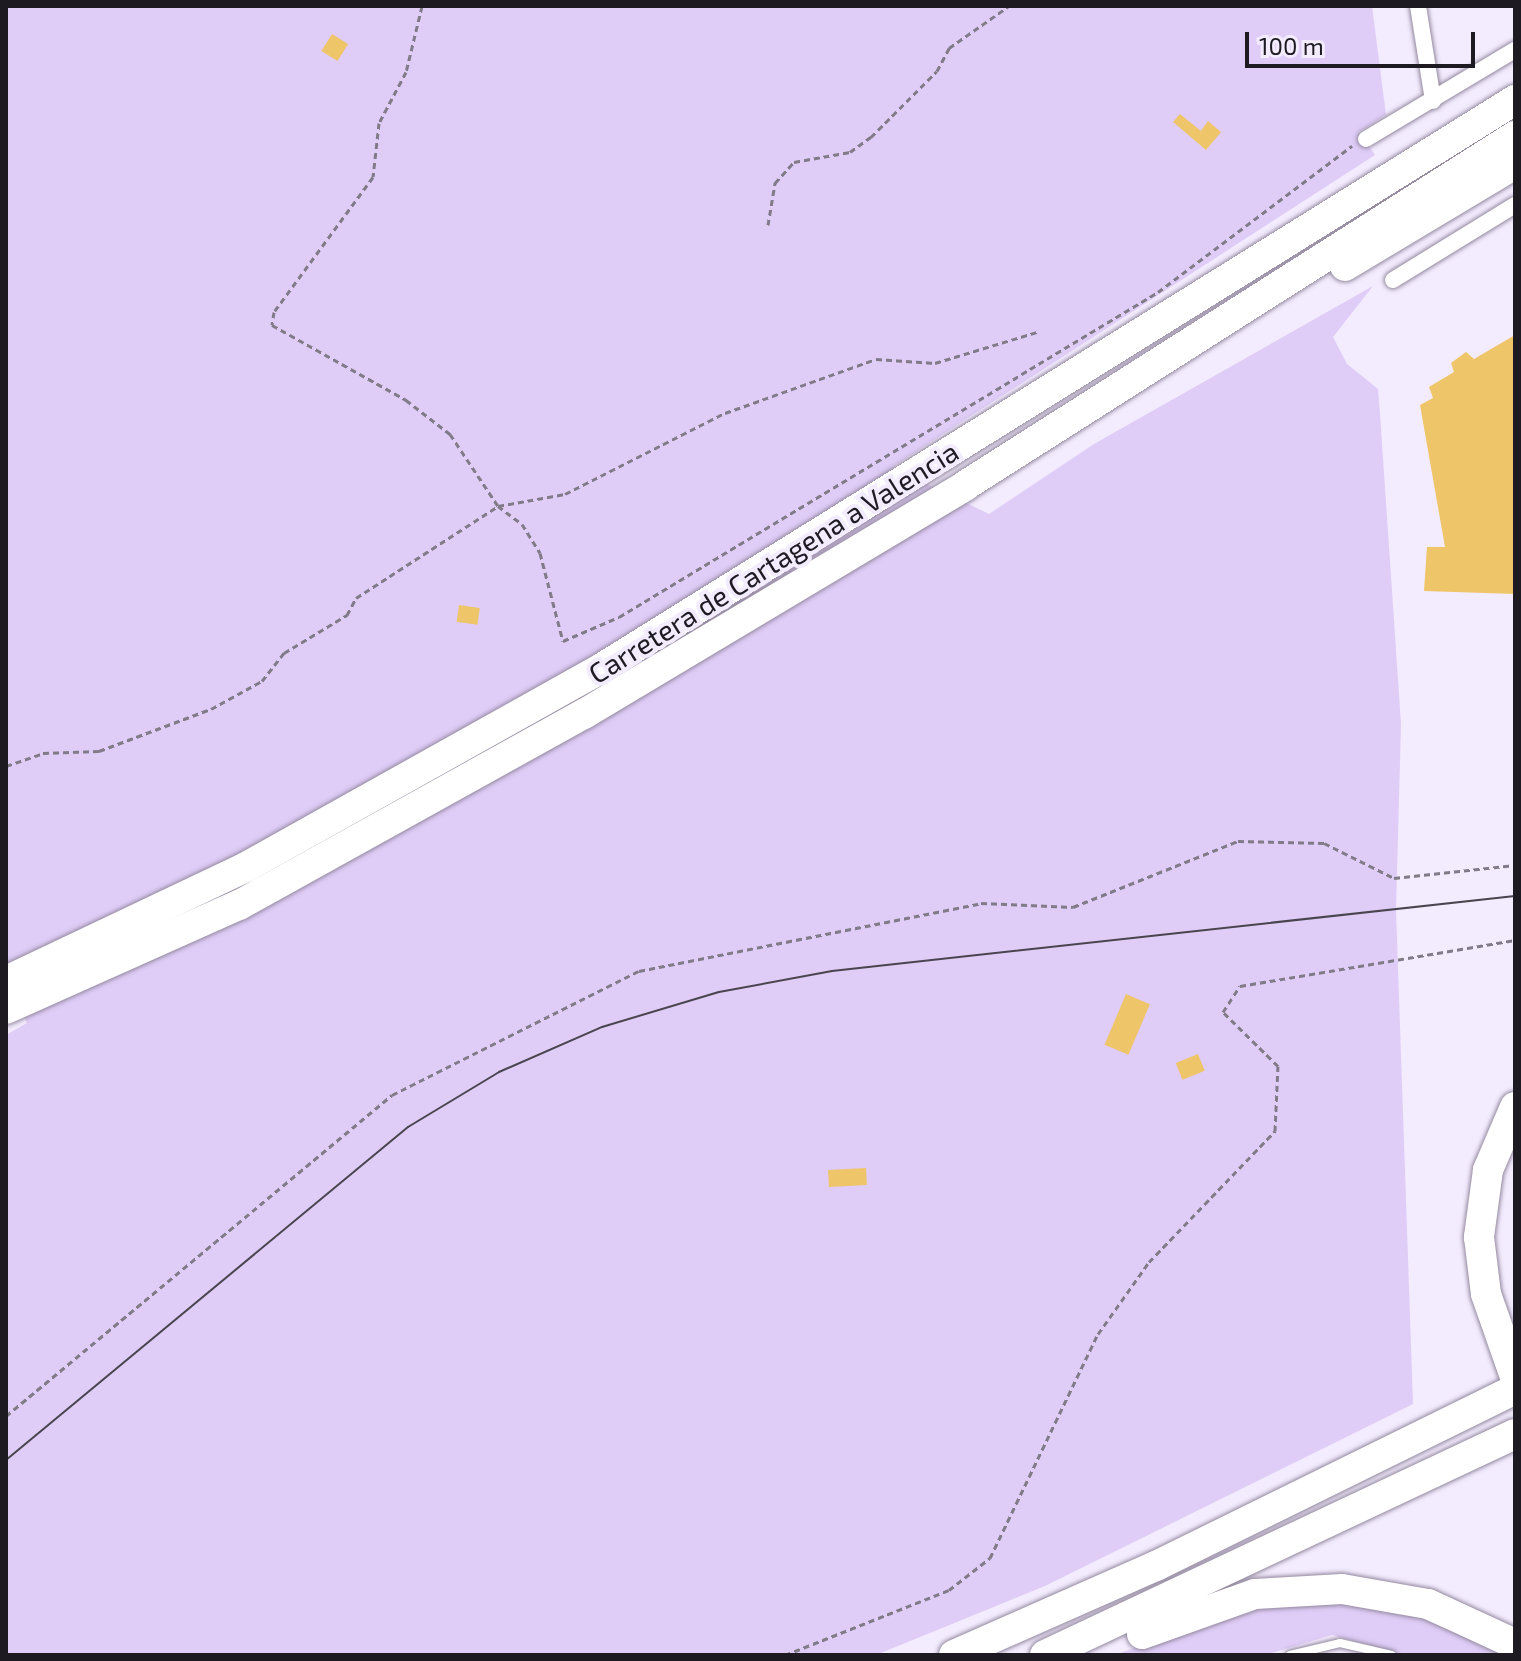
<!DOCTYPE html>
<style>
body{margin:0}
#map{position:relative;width:1521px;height:1661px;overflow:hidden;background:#f3ebfe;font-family:"Exo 2",sans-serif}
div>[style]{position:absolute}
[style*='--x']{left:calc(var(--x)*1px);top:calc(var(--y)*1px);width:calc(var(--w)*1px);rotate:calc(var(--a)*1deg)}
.green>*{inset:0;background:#dfccf7}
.building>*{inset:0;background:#efc56a;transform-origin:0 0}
.path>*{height:3px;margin-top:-1.5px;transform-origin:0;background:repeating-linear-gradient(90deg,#817b88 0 6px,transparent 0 10px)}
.roads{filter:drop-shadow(0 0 2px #93899f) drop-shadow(0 0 2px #93899f)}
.lane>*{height:8px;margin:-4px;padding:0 4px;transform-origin:4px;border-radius:4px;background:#fff}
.street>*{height:16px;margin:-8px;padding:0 8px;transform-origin:8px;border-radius:8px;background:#fff}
.highway>*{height:30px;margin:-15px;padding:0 15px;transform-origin:15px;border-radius:15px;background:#fff}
.tram>*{height:2px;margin:-1px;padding:0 1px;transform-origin:1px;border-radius:1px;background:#49454f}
span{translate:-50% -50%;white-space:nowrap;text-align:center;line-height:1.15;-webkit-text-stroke:8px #f3ebfe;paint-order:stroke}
.street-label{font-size:28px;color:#1d1a22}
.frame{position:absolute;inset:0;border:8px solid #1d1a22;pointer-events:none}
.scale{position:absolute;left:1245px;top:32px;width:230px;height:36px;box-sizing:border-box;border:4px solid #1d1a22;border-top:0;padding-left:10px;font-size:24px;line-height:28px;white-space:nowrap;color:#1d1a22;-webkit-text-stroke:6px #f3ebfe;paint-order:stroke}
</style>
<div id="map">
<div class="green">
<div style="clip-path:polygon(6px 6px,1372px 6px,1386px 115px,1359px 132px,1375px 155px,892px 467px,989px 514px,1094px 444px,1373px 286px,1333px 337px,1347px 364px,1378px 389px,1380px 414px,1401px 724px,1396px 910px,1413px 1404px,1045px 1586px,876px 1655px,6px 1655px,6px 1035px,27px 1023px,6px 977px)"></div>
<div style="clip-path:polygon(1350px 1601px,1414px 1613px,1504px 1655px,1405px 1655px,1332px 1635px,1265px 1655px,1115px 1655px,1247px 1607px)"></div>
</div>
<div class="building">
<div style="left:332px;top:34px;width:19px;height:20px;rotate:32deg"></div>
<div style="clip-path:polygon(1180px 114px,1201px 131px,1208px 121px,1221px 132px,1206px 150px,1173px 122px)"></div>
<div style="clip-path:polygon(1515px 335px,1515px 594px,1424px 591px,1427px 547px,1445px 547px,1420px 405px,1433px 398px,1429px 387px,1454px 372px,1451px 363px,1466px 352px,1474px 359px)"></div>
<div style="left:459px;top:605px;width:21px;height:17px;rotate:8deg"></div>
<div style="left:1126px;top:994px;width:26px;height:55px;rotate:23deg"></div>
<div style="left:1198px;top:1054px;width:18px;height:24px;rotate:68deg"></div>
<div style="left:866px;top:1168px;width:17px;height:38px;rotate:87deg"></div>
</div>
<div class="path">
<div style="--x:422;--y:6;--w:68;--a:103.6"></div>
<div style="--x:406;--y:72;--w:58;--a:117.9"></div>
<div style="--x:379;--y:123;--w:54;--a:96.3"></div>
<div style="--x:373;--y:177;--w:167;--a:126.3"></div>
<div style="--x:274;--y:312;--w:13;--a:99"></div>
<div style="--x:272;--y:325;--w:154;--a:29.2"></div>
<div style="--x:406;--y:400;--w:56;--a:37.7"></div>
<div style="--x:450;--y:434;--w:87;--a:56.3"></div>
<div style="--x:498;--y:506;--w:68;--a:-10.2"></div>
<div style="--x:565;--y:494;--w:179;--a:-26.9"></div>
<div style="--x:725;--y:413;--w:160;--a:-19.7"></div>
<div style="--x:876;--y:359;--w:59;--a:3.9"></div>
<div style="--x:935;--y:363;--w:107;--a:-16.9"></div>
<div style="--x:768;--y:225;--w:43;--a:-80.5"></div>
<div style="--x:775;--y:183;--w:28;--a:-48"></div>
<div style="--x:794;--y:162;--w:57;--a:-10.1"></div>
<div style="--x:850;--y:152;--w:26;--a:-36"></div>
<div style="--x:871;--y:137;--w:93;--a:-45"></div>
<div style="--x:937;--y:71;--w:26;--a:-62"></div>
<div style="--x:949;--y:48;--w:73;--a:-35"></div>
<div style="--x:6;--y:766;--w:39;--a:-19"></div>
<div style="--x:43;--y:753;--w:56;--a:-2"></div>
<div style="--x:99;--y:751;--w:120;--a:-20.6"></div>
<div style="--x:211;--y:709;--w:58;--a:-28.8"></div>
<div style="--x:262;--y:681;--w:36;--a:-52"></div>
<div style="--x:284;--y:653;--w:74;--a:-31.1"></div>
<div style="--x:347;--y:615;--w:19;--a:-62"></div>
<div style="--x:356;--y:598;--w:169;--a:-32.9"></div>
<div style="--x:498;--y:506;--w:30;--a:37"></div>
<div style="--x:522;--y:524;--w:34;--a:58"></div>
<div style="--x:540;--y:553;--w:91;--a:75.4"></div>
<div style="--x:563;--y:641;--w:61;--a:-23.2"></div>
<div style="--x:619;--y:617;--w:629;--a:-31.09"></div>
<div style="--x:1158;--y:292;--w:243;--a:-37"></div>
<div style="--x:6;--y:1416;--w:502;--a:-39.75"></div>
<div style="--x:392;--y:1095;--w:276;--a:-26.7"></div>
<div style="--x:639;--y:971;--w:349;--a:-11.2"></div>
<div style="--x:981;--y:903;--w:92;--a:2.5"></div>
<div style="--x:1073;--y:907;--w:178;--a:-21.8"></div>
<div style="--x:1238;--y:841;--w:86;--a:1.3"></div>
<div style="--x:1324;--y:843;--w:78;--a:26.6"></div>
<div style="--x:1394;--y:878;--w:122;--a:-6.1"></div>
<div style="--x:785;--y:1655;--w:176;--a:-21.6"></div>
<div style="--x:949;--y:1590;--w:52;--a:-38"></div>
<div style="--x:990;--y:1558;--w:249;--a:-64.3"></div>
<div style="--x:1098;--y:1334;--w:88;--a:-54.7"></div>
<div style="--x:1149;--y:1262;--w:182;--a:-46.1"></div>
<div style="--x:1275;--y:1131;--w:65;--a:-87.4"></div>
<div style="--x:1278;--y:1066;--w:77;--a:-135.5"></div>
<div style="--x:1223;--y:1012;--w:31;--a:-57"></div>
<div style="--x:1240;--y:986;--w:279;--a:-9.5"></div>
</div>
<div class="roads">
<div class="lane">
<div style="--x:1290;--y:1655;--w:51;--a:-13.5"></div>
<div style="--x:1340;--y:1643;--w:53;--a:13"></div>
</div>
<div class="street">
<div style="--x:1418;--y:6;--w:96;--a:81"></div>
<div style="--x:1366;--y:139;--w:174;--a:-30.9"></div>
<div style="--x:1393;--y:280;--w:143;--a:-31.6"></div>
</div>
<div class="highway">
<div style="--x:1345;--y:266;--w:198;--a:-31"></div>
<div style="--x:6;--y:981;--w:266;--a:-25.4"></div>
<div style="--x:246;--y:867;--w:411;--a:-29.2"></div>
<div style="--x:605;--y:666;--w:1072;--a:-31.88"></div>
<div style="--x:6;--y:1009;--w:255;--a:-24.1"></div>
<div style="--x:239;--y:905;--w:394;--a:-29"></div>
<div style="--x:584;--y:714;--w:445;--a:-30.9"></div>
<div style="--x:966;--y:485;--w:651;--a:-32.44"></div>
<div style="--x:1515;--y:1107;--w:69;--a:113.2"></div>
<div style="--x:1488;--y:1170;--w:68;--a:97.7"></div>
<div style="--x:1479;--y:1237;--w:57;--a:83"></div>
<div style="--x:1486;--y:1294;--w:88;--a:70.7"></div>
<div style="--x:1142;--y:1634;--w:120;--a:-19.5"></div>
<div style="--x:1255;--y:1594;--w:87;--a:-3.3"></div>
<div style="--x:1342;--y:1589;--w:87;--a:9.9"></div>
<div style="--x:1428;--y:1604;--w:96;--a:24.7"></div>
<div style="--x:954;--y:1655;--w:221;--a:-23.8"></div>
<div style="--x:1156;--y:1566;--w:400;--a:-26.2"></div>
<div style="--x:1045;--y:1655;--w:519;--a:-25.18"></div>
</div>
</div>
<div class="tram">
<div style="--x:6;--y:1460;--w:522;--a:-39.64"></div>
<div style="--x:408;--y:1127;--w:106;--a:-31.1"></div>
<div style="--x:499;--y:1072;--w:112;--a:-23.6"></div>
<div style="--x:602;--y:1027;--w:122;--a:-16.7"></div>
<div style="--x:719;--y:992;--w:115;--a:-10.5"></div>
<div style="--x:832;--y:971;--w:687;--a:-6.27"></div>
</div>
<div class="street-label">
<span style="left:773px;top:562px;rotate:-32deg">Carretera de Cartagena a Valencia</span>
</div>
<div class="frame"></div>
<div class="scale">100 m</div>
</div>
